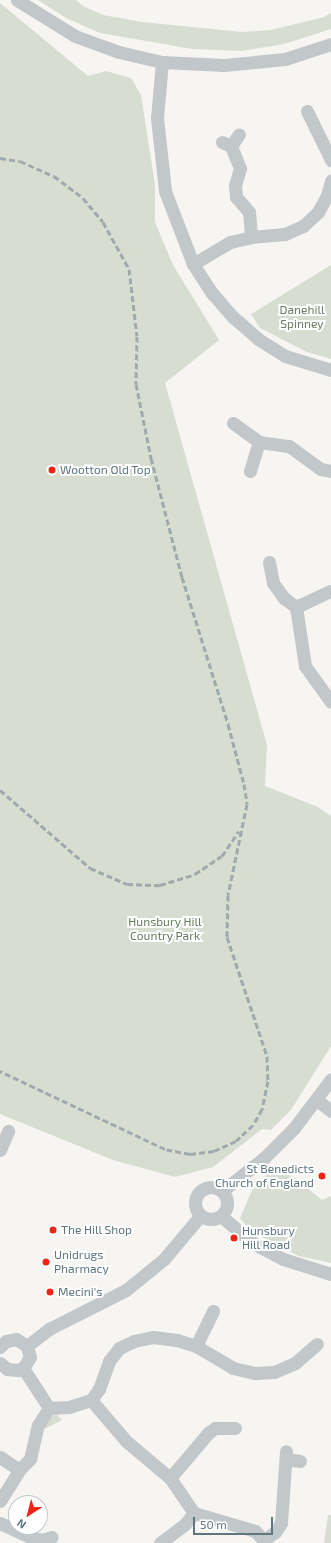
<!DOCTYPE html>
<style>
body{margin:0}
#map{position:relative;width:331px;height:1543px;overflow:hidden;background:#f6f5f1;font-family:"Exo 2",sans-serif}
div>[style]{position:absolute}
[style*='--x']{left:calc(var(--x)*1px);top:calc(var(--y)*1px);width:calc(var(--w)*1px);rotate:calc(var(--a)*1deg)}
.green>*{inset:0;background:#d8ddd2}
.minor>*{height:13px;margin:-6.5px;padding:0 6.5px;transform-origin:6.5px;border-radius:6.5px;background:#c2c7ca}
.minor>.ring{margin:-6.5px;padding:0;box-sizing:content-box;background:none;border:13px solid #c2c7ca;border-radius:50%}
.rail>*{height:3px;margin-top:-1.5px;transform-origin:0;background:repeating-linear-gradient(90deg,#a0aaad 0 6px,transparent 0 9px)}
.dots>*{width:11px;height:11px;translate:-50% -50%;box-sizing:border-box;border:2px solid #fff;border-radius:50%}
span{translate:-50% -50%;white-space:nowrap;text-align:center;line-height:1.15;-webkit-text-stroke:4px #fff;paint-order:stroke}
.park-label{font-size:12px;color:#6b7b61}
.poi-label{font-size:12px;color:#5e767f}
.left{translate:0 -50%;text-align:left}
.right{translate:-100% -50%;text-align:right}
.north{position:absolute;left:8px;top:1495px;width:40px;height:40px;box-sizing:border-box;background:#fff;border:1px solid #bfc8cc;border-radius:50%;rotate:216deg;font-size:11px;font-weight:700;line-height:16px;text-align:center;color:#5e767f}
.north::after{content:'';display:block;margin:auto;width:14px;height:18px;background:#f02317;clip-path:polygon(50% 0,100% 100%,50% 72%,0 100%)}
.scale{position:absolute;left:193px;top:1517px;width:80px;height:18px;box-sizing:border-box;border:2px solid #5e767f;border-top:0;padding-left:5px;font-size:12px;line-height:14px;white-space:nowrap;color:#5e767f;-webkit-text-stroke:3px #fff;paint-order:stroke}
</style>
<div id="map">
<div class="green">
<div style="clip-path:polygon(38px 0,76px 0,83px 6px,103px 15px,142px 22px,242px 32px,271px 30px,324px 17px,331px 13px,331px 29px,284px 44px,242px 51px,192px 49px,100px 33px,66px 18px)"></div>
<div style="clip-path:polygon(0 3px,88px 76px,106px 71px,131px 78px,141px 95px,155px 185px,155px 222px,173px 265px,219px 340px,165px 383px,267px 745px,265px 786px,318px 807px,331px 816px,331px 1046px,291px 1110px,271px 1130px,262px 1129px,213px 1167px,175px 1177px,113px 1160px,0 1114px)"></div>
<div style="clip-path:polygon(331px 265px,331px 359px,307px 352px,260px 328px,251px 314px)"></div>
<div style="clip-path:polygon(283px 1172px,299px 1181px,322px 1200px,331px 1196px,331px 1263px,299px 1256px,270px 1242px,250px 1230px,240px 1218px,253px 1188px,268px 1174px)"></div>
<div style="clip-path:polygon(56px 1414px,62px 1420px,41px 1431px,47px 1420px)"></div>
<div style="clip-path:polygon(328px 1515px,331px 1515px,331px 1543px,324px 1543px)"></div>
</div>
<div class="minor">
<div style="--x:17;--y:0;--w:68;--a:31.8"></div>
<div style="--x:75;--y:36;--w:47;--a:20"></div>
<div style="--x:119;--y:52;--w:44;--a:13.1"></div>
<div style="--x:162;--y:62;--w:62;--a:2.8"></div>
<div style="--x:224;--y:65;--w:61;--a:-5.6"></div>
<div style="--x:285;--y:59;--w:48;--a:-18.1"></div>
<div style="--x:162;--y:62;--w:56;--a:95.1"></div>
<div style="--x:157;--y:118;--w:73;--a:83.7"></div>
<div style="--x:165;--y:191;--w:78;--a:69"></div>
<div style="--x:193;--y:264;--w:35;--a:57"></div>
<div style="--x:212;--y:293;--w:32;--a:49"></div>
<div style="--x:233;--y:317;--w:33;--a:41"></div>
<div style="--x:258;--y:339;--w:32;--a:32"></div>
<div style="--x:285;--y:356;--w:48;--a:16.9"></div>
<div style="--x:307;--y:111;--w:55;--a:63.9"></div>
<div style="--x:222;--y:142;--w:10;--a:24"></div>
<div style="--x:231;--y:146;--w:24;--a:68"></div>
<div style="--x:240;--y:168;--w:18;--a:106"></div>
<div style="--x:235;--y:185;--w:12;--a:85"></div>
<div style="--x:236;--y:197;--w:20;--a:49"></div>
<div style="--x:249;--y:212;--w:25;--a:85"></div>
<div style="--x:231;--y:146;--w:14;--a:-56"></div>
<div style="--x:193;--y:264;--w:43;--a:-30.7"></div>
<div style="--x:230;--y:242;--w:22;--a:-13"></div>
<div style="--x:251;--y:237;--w:34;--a:-5"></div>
<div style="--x:285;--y:234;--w:20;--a:-24"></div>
<div style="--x:303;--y:226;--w:21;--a:-43"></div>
<div style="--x:318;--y:212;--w:18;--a:-61"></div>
<div style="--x:327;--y:196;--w:16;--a:-75"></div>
<div style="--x:233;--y:423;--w:32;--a:36"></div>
<div style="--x:259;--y:442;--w:30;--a:8"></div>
<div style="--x:289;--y:446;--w:39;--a:36"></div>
<div style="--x:321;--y:469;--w:10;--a:11"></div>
<div style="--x:250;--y:471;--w:30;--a:-73"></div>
<div style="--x:269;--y:562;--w:21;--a:79"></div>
<div style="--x:273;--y:583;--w:19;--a:54"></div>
<div style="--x:284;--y:598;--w:15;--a:37"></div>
<div style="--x:296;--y:607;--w:60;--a:81.3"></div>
<div style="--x:305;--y:666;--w:44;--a:54.2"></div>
<div style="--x:296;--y:607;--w:38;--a:-25"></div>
<div style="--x:317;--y:1100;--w:18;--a:38"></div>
<div style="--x:0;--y:1150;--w:21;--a:-67"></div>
<div class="ring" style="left:195px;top:1187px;width:19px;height:19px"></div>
<div style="--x:222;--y:1191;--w:53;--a:-38.2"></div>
<div style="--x:264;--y:1158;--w:42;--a:-45"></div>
<div style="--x:294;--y:1128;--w:61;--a:-52.9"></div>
<div style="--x:221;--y:1216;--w:42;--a:40.2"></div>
<div style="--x:253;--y:1243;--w:34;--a:28"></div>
<div style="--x:283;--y:1259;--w:50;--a:17.4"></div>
<div style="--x:27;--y:1346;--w:28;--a:-38"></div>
<div style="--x:49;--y:1329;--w:86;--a:-26.9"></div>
<div style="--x:126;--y:1290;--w:49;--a:-39.2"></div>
<div style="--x:164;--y:1259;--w:57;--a:-49.9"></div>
<div style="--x:196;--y:1346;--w:39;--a:-64"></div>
<div style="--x:0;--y:1347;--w:8;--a:-45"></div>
<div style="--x:6;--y:1341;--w:10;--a:-11"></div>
<div style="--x:16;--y:1339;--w:13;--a:32"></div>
<div style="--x:27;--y:1346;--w:11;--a:75"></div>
<div style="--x:30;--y:1357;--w:13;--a:122"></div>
<div style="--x:23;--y:1368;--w:5;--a:158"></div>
<div style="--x:18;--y:1370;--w:11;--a:-175"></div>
<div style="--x:7;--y:1369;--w:9;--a:-139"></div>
<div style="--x:23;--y:1368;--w:48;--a:57"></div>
<div style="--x:91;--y:1400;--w:54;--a:49.5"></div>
<div style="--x:126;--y:1441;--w:57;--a:40.1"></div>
<div style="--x:170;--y:1478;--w:42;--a:55.6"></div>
<div style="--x:194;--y:1513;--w:64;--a:16.4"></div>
<div style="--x:255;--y:1531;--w:16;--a:47"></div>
<div style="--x:49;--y:1408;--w:20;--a:-3"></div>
<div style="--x:69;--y:1407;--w:23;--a:-18"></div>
<div style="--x:91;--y:1400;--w:14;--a:-54"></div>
<div style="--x:99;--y:1389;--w:30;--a:-70"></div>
<div style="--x:109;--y:1361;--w:16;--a:-52"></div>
<div style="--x:119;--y:1348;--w:17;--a:-25"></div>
<div style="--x:134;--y:1341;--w:19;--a:-12"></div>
<div style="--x:153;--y:1337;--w:24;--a:7"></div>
<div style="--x:177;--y:1340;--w:20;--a:18"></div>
<div style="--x:196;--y:1346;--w:43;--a:30.7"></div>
<div style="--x:233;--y:1368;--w:23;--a:13"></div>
<div style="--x:255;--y:1373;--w:19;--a:-3"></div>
<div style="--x:274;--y:1372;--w:23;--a:-23"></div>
<div style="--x:295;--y:1363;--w:29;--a:-41"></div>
<div style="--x:0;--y:1457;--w:23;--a:34"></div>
<div style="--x:286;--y:1459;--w:14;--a:8"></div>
<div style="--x:170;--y:1478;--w:59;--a:-49.8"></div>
<div style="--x:208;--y:1433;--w:9;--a:-36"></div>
<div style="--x:215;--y:1428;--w:20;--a:0"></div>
<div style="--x:0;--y:1501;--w:36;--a:-58"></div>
<div style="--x:19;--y:1470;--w:16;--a:-45"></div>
<div style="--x:30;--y:1459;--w:35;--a:-77"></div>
<div style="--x:38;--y:1425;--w:20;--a:-57"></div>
<div style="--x:0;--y:1523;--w:33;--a:25"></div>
<div style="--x:30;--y:1537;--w:12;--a:14"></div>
<div style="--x:42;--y:1540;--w:10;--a:-17"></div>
<div style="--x:265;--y:1539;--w:12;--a:-35"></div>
<div style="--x:275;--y:1532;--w:11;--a:-56"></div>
<div style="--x:281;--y:1523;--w:72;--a:-86"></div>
<div style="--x:160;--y:1543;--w:31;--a:-37"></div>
<div style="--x:185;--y:1524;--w:14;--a:-51"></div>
</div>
<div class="rail">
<div style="--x:0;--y:158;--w:20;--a:9"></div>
<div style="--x:20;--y:161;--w:37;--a:24"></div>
<div style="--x:54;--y:176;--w:36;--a:37"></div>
<div style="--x:83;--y:198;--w:31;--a:50"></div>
<div style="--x:103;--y:222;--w:54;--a:61"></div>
<div style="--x:129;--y:269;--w:67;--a:83.2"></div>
<div style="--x:137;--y:336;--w:48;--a:91.2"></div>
<div style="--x:136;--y:384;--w:76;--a:78.5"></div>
<div style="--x:151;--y:458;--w:123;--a:75.4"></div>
<div style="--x:182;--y:577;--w:154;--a:72.6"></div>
<div style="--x:228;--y:724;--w:62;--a:75.1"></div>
<div style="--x:244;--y:784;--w:20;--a:81"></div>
<div style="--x:247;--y:804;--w:93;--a:101.8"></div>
<div style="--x:228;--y:895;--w:42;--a:91.4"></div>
<div style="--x:227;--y:937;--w:126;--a:71.4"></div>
<div style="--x:267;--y:1056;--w:25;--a:88"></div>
<div style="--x:268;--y:1081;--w:29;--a:102"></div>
<div style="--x:262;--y:1109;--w:18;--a:119"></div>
<div style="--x:253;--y:1125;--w:23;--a:137"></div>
<div style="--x:236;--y:1141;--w:24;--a:156"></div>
<div style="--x:214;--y:1151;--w:24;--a:173"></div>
<div style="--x:190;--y:1154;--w:25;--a:-169"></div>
<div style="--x:165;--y:1149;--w:183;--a:-154.7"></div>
<div style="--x:0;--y:790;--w:119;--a:40.9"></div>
<div style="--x:90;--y:868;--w:40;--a:23.4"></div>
<div style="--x:127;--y:884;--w:33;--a:2"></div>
<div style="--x:160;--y:885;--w:37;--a:-17"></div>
<div style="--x:195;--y:874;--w:32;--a:-34"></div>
<div style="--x:222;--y:856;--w:30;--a:-56"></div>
</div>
<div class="dots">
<div style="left:52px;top:470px;background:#f02317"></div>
<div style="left:322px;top:1176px;background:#f02317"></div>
<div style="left:53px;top:1230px;background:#f02317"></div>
<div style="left:234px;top:1238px;background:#f02317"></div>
<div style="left:46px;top:1262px;background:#f02317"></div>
<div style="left:50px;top:1292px;background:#f02317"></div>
</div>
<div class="park-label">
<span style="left:302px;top:317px">Danehill<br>Spinney</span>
<span style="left:165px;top:929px">Hunsbury Hill<br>Country Park</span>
</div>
<div class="poi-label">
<span class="left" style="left:60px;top:470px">Wootton Old Top</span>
<span class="right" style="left:314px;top:1176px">St Benedicts<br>Church of England</span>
<span class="left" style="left:61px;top:1230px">The Hill Shop</span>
<span class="left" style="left:242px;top:1238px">Hunsbury<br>Hill Road</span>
<span class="left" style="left:54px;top:1262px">Unidrugs<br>Pharmacy</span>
<span class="left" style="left:58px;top:1292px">Mecini's</span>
</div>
<div class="north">N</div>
<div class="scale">50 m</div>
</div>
